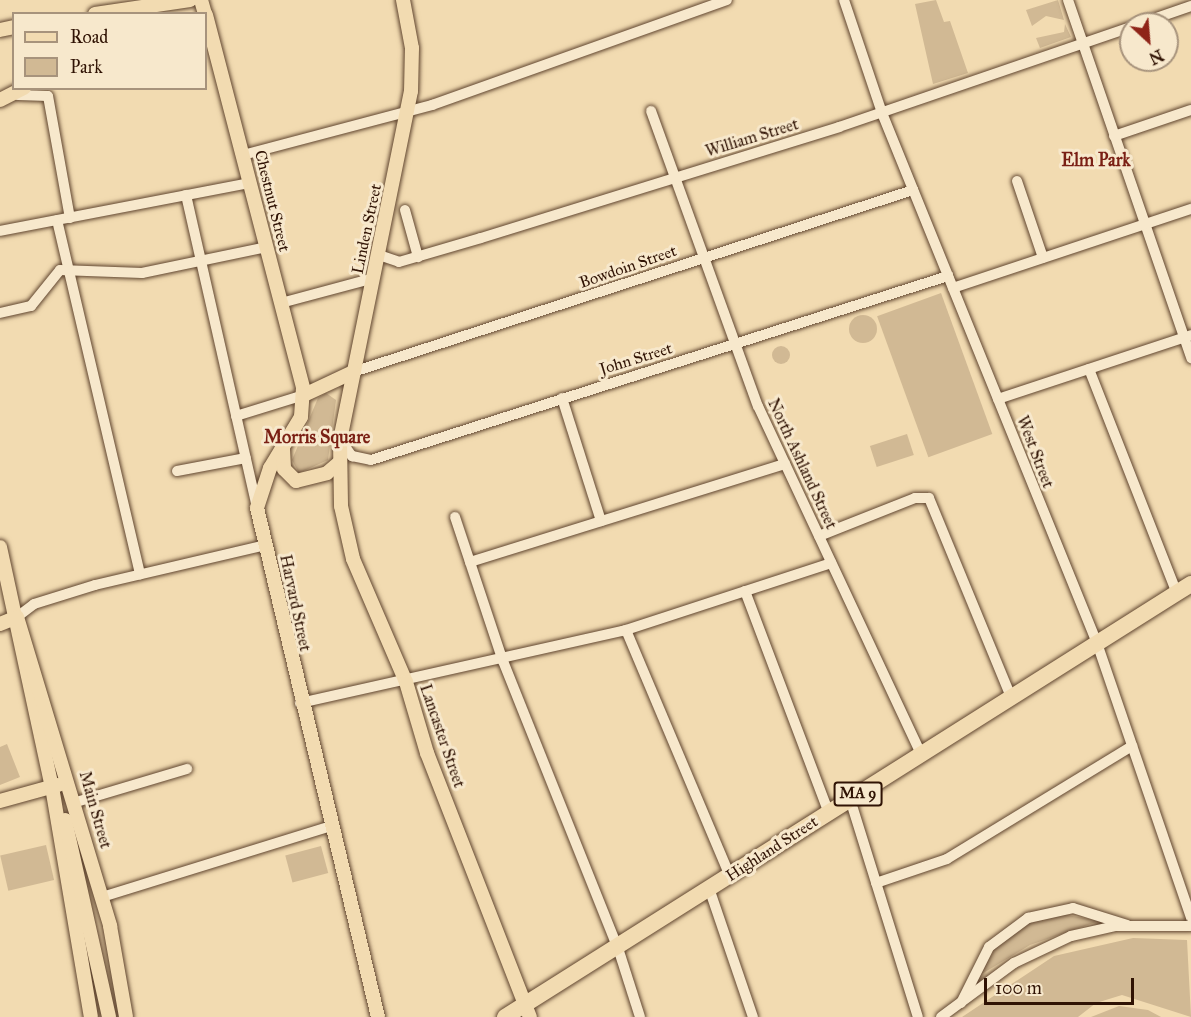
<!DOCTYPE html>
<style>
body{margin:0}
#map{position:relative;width:1191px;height:1017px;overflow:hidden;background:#f2dbb1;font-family:"IM FELL Great Primer",serif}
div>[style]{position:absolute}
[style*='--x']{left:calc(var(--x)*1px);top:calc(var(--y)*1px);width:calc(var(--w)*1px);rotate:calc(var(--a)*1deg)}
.green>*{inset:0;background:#d1b994;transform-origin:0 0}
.round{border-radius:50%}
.roads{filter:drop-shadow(0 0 2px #60452f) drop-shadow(0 0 2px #60452f)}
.minor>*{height:10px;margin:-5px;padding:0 5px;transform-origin:5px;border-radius:5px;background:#f7e8cc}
.major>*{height:14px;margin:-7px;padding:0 7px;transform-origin:7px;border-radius:7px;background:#f2dbb1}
.highway>*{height:16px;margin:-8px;padding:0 8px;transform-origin:8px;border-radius:8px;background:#f2dbb1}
span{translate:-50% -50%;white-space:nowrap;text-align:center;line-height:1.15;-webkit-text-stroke:6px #f7e8cc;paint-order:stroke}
.shield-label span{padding:2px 4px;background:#f7e8cc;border:2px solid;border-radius:4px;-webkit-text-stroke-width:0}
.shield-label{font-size:15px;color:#301304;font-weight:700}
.street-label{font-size:16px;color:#301304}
.neighbourhood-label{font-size:18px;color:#7a1f14;font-weight:700}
.legend{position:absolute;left:12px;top:12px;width:195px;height:78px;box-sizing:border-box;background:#f7e8cc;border:2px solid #a7937c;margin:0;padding:8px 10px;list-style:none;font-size:18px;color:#301304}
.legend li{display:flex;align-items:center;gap:12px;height:30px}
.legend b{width:30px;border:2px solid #a7937c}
.north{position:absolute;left:1119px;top:12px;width:60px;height:60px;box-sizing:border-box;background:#f7e8cc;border:2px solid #a7937c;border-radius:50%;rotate:154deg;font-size:16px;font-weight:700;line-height:24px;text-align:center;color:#301304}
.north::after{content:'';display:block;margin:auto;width:21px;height:27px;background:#8f2418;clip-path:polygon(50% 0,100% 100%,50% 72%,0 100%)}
.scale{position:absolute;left:984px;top:978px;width:150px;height:27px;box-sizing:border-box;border:3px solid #301304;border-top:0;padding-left:8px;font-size:18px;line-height:21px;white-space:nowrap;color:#301304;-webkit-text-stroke:4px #f7e8cc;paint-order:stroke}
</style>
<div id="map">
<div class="green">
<div style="clip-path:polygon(936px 0,944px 22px,950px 21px,968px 73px,933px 84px,915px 4px)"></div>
<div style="clip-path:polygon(1058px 0,1064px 20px,1046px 16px,1032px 26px,1026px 10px)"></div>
<div style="clip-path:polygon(1065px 24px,1071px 37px,1040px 48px,1036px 38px,1064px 32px)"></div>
<div style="left:941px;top:293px;width:150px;height:68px;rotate:70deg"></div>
<div class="round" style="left:849px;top:315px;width:28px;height:28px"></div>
<div class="round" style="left:772px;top:346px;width:18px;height:18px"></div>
<div style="clip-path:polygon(326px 393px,336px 400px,328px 460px,299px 473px,292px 460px,318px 398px)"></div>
<div style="left:907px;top:434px;width:22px;height:39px;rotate:72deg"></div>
<div style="clip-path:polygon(7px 744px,20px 777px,0 785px,0 747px)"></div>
<div style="left:46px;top:845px;width:36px;height:47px;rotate:77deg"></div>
<div style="left:321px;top:846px;width:28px;height:37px;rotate:75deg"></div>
<div style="clip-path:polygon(1062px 914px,1099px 921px,1030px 945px,980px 975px,997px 945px,1027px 924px)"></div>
<div style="clip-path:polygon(1133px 938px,1187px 940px,1191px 1017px,1122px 995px,1096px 1003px,1078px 1017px,962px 1017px,1054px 956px)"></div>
<div style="clip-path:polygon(1119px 1006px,1148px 1010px,1161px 1017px,1091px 1017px)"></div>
</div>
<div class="roads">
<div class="minor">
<div style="--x:844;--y:0;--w:119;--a:71.4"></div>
<div style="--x:882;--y:113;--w:572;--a:67.92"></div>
<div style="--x:1097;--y:643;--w:290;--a:71.1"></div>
<div style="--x:1068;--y:0;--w:379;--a:71"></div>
<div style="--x:1139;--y:24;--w:55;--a:-19.1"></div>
<div style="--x:18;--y:95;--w:30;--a:2"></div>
<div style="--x:48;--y:96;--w:124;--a:79.8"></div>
<div style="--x:651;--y:111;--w:314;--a:70.1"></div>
<div style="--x:758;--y:406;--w:384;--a:64.9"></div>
<div style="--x:1114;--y:136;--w:81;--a:-18.7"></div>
<div style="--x:243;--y:155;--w:196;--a:-14.8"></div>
<div style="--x:432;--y:105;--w:313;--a:-19.6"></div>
<div style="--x:1017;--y:181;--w:81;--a:71.3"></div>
<div style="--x:186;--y:195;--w:321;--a:77.2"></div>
<div style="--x:405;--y:210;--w:49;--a:74.5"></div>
<div style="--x:57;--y:220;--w:364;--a:76.8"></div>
<div style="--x:0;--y:231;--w:255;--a:-10.9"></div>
<div style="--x:379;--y:255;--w:21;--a:19"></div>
<div style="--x:399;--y:262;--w:85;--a:-16.3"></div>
<div style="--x:481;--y:238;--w:375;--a:-17.2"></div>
<div style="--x:839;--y:127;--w:309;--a:-18.9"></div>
<div style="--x:953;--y:288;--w:251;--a:-18.4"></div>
<div style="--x:281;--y:303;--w:96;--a:-15"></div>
<div style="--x:0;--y:313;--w:32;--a:-13"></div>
<div style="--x:31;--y:306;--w:46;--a:-51.1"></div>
<div style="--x:60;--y:270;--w:82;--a:2.1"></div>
<div style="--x:142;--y:273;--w:127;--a:-11.8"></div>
<div style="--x:1089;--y:369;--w:241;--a:68.6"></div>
<div style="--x:353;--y:372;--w:589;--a:-18"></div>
<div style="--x:562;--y:398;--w:129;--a:72.4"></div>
<div style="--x:998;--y:399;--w:203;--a:-18.3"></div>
<div style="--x:236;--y:416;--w:71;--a:-17.2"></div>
<div style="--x:341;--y:441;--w:19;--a:54"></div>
<div style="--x:352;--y:456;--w:19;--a:12"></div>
<div style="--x:371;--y:460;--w:606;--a:-17.69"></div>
<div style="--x:177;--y:471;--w:70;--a:-10.7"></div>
<div style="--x:455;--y:517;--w:152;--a:71.6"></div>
<div style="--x:503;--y:661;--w:309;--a:68.2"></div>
<div style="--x:618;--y:948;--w:72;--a:72.3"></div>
<div style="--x:819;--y:536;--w:103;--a:-21.6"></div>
<div style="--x:915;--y:498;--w:14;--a:0"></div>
<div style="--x:929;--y:498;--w:215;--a:67.6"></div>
<div style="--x:470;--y:562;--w:330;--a:-17.3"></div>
<div style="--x:745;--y:591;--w:237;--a:69.3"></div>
<div style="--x:17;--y:617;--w:21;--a:-37"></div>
<div style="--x:34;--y:604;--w:64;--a:-17.3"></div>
<div style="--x:95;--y:585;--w:175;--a:-13.2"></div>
<div style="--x:626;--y:630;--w:267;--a:67.1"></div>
<div style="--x:300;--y:703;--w:331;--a:-12.6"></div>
<div style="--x:623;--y:631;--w:219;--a:-18.1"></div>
<div style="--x:850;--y:799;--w:228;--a:72.7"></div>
<div style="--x:76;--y:802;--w:116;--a:-16.6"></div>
<div style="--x:876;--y:883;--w:75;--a:-18.7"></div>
<div style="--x:947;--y:859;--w:217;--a:-31.4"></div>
<div style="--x:709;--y:888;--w:136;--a:71.2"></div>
<div style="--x:102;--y:897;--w:240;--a:-17.2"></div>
<div style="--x:961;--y:1003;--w:63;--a:-63.4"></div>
<div style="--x:989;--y:947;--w:49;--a:-36.6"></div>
<div style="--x:1028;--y:918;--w:46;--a:-12.5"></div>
<div style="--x:1073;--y:908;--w:57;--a:17.5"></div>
<div style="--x:941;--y:1017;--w:91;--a:-36.5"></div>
<div style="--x:1014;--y:963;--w:63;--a:-25.3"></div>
<div style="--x:1071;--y:936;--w:45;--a:-12.8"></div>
<div style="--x:1115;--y:926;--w:76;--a:0"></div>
</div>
<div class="major">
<div style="--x:201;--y:0;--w:15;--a:74"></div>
<div style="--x:403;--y:0;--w:49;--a:79.4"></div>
<div style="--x:412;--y:48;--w:43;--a:91.3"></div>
<div style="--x:411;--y:91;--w:357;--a:101.5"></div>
<div style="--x:340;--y:441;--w:65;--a:89.1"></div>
<div style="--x:341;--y:506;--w:54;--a:77.2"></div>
<div style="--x:353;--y:559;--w:134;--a:66.7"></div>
<div style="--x:406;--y:682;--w:74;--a:73.5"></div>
<div style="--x:427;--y:753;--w:283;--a:68.7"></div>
<div style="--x:95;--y:14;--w:96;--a:-8.4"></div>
<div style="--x:206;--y:15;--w:385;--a:75.4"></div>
<div style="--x:303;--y:388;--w:29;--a:94"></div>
<div style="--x:301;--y:417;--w:60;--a:121.3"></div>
<div style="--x:270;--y:468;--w:42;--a:108"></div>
<div style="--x:257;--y:508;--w:523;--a:76.63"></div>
<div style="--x:0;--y:30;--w:14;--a:-12"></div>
<div style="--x:0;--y:100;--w:27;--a:-27"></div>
<div style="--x:304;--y:395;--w:54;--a:-25.1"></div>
<div style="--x:283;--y:449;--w:20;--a:87"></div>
<div style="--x:284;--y:469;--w:17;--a:45"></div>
<div style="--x:296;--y:481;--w:32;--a:-14"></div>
<div style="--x:327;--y:473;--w:16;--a:-40"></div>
<div style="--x:0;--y:547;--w:246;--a:77.8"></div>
<div style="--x:52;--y:787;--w:233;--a:80.4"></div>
<div style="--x:17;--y:617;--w:323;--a:73.2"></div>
<div style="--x:110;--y:926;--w:92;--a:80"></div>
<div style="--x:0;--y:624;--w:18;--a:-22"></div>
<div style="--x:0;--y:801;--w:60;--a:-15.4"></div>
<div style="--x:65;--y:820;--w:202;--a:77.4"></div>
</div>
<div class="highway">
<div style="--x:505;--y:1017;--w:811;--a:-32.26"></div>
</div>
</div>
<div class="shield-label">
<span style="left:858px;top:794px">MA 9</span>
</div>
<div class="street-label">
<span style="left:752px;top:138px;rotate:-17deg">William Street</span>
<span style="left:272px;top:201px;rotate:76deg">Chestnut Street</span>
<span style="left:367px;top:229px;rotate:-78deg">Linden Street</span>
<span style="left:628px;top:267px;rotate:-19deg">Bowdoin Street</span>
<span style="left:636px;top:359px;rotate:-17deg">John Street</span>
<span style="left:1035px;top:452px;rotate:69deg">West Street</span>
<span style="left:802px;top:464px;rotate:65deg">North Ashland Street</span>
<span style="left:295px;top:603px;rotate:78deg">Harvard Street</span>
<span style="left:442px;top:736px;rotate:71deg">Lancaster Street</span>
<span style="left:95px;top:810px;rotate:74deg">Main Street</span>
<span style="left:772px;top:849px;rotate:-33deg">Highland Street</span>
</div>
<div class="neighbourhood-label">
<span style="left:1096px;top:160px">Elm Park</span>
<span style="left:317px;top:437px">Morris Square</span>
</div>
<ul class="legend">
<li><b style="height:8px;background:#f2dbb1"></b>Road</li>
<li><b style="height:16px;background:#d1b994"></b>Park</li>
</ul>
<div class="north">N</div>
<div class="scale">100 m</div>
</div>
